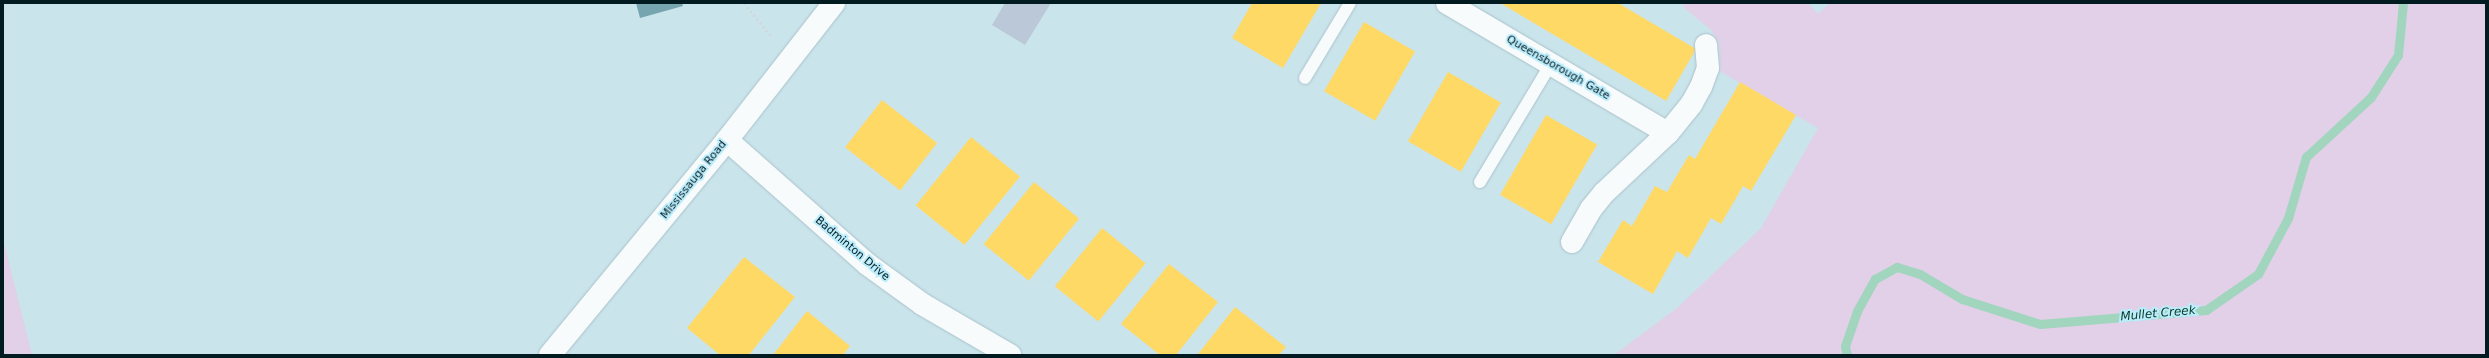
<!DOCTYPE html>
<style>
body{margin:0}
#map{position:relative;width:2489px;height:358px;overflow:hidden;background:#cae4ec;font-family:"DejaVu Sans",sans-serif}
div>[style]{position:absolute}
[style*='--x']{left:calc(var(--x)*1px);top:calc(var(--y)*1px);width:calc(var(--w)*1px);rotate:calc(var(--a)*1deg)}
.green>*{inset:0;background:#e1d0e7}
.homes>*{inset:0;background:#ffd966;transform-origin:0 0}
.public>*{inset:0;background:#76a5af}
.stream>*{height:9px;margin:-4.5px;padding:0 4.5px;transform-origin:4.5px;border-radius:4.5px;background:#a1d5be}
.building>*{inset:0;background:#bbc8d7}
.path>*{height:2.5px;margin-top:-1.25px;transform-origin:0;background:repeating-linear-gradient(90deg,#d0d8db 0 2px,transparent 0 5px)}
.roads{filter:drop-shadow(0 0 1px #abc2c9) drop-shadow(0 0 1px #abc2c9)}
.service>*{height:12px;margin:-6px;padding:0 6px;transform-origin:6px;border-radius:6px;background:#f7fbfc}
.minor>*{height:22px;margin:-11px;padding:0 11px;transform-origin:11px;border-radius:11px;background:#f7fbfc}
.secondary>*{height:22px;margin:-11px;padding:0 11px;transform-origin:11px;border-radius:11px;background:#f7fbfc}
span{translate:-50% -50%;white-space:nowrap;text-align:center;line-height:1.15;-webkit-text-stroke:4px #bbecfb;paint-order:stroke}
.street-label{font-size:11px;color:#021b21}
.water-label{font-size:12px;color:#043922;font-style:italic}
.frame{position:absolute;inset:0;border:4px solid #021b21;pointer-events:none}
</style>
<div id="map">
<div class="green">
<div style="clip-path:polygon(1686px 3px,1808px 3px,1818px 14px,1830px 3px,2486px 3px,2486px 355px,1614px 355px,1677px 308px,1761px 228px,1818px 128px,1721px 72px,1719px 42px,1710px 29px,1683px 7px)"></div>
<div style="clip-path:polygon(3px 239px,32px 355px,3px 355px)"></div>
</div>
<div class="homes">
<div style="clip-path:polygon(1252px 3px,1321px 3px,1283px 68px,1232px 38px)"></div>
<div style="clip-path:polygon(1500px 3px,1618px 3px,1696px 49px,1666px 101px)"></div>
<div style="left:1364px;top:22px;width:59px;height:80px;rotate:30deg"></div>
<div style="left:1448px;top:72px;width:61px;height:80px;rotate:30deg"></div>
<div style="clip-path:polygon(1740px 82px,1796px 115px,1751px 191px,1743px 186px,1721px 224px,1711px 218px,1688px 258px,1677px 251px,1653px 294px,1598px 262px,1623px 220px,1632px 226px,1655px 186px,1667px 192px,1689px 155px,1695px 159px)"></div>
<div style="left:882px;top:100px;width:70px;height:60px;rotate:38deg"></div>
<div style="left:1546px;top:115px;width:59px;height:92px;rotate:30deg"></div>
<div style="left:971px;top:137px;width:63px;height:88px;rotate:39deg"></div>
<div style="left:1034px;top:182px;width:58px;height:80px;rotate:39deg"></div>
<div style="left:1102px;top:228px;width:56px;height:75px;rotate:39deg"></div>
<div style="clip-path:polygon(744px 257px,795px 297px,749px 355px,720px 355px,687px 328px)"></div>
<div style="clip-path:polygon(1169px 264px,1218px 302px,1176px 355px,1160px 355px,1121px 324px)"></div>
<div style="clip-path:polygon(1235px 307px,1286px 347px,1279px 355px,1198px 354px)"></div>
<div style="clip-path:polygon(807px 311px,850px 346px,843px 355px,773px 355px)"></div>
</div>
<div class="public">
<div style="clip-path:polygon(636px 3px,682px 3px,683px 6px,640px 18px)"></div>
</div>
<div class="stream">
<div style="--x:1847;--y:355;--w:9;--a:-103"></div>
<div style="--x:1845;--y:346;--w:37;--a:-71"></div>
<div style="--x:1857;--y:311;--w:37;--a:-61"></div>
<div style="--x:1875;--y:279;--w:25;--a:-29"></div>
<div style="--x:1897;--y:267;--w:24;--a:17"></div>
<div style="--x:1920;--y:274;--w:49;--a:30.8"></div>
<div style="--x:1962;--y:299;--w:82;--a:17.8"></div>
<div style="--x:2040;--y:324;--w:167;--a:-4.8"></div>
<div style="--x:2206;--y:310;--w:63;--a:-34.7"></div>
<div style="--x:2258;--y:274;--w:64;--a:-61.8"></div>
<div style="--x:2288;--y:218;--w:64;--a:-73.6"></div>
<div style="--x:2306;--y:157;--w:88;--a:-42.7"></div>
<div style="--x:2371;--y:97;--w:50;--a:-57.3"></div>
<div style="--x:2398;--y:55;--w:52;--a:-84.5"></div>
</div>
<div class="building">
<div style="clip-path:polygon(1005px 3px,1051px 3px,1025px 45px,992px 25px)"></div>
</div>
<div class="path">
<div style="--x:744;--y:3;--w:44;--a:50.5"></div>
</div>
<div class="roads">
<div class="service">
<div style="--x:1305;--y:78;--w:87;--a:-59"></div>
<div style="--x:1480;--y:182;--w:138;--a:-59"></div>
</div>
<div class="minor">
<div style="--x:1447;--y:3;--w:256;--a:30.5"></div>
<div style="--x:727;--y:140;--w:187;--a:41.5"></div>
<div style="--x:867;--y:264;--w:68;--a:36"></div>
<div style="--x:922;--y:304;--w:102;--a:30.1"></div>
<div style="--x:1572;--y:242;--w:38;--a:-60"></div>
<div style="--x:1591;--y:209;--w:21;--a:-51"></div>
<div style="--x:1604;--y:193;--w:88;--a:-43.2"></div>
<div style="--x:1668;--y:133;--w:38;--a:-51"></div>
<div style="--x:1692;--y:103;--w:18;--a:-61"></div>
<div style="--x:1701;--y:87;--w:20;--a:-70"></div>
<div style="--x:1708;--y:68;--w:23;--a:-95"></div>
</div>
<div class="secondary">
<div style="--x:550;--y:355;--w:278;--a:-50.5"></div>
<div style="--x:727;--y:140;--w:174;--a:-52"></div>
</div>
</div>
<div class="street-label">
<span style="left:1558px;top:68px;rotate:30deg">Queensborough Gate</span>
<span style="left:694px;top:180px;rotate:-51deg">Mississauga Road</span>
<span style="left:852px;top:249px;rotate:40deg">Badminton Drive</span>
</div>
<div class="water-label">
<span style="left:2158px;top:314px;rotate:-5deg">Mullet Creek</span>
</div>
<div class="frame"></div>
</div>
